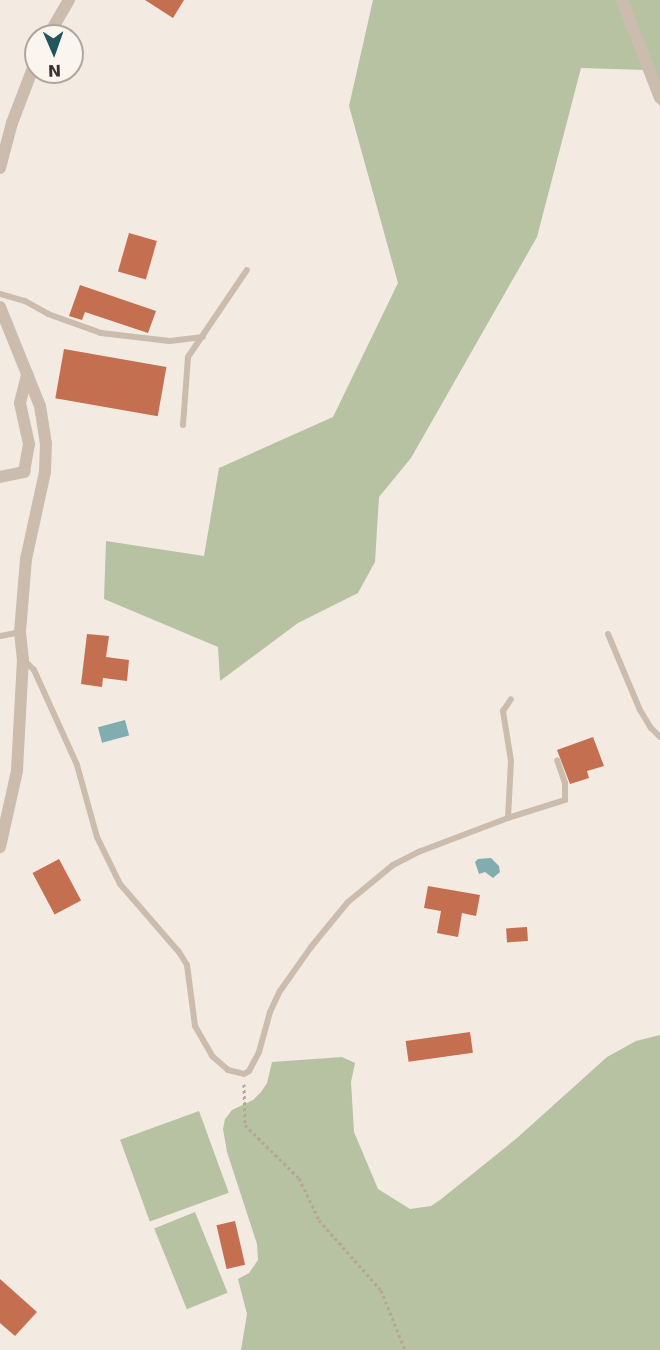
<!DOCTYPE html>
<style>
body{margin:0}
#map{position:relative;width:660px;height:1350px;overflow:hidden;background:#f3ebe2;font-family:"DejaVu Sans",sans-serif}
div>[style]{position:absolute}
[style*='--x']{left:calc(var(--x)*1px);top:calc(var(--y)*1px);width:calc(var(--w)*1px);rotate:calc(var(--a)*1deg)}
.green>*{inset:0;background:#b6c2a1;transform-origin:0 0}
.water>*{inset:0;background:#81adb0;transform-origin:0 0}
.building>*{inset:0;background:#c36f50;transform-origin:0 0}
.path>*{height:3px;margin-top:-1.5px;transform-origin:0;background:repeating-linear-gradient(90deg,#b7a697 0 3px,transparent 0 6px)}
.service>*{height:6px;margin:-3px;padding:0 3px;transform-origin:3px;border-radius:3px;background:#ccbcad}
.minor>*{height:12px;margin:-6px;padding:0 6px;transform-origin:6px;border-radius:6px;background:#ccbcad}
span{translate:-50% -50%;white-space:nowrap;text-align:center;line-height:1.15;-webkit-text-stroke:5px #faf5ee;paint-order:stroke}
.north{position:absolute;left:24px;top:24px;width:60px;height:60px;box-sizing:border-box;background:#faf5ee;border:2px solid #ada7a0;border-radius:50%;rotate:178deg;font-size:16px;font-weight:700;line-height:24px;text-align:center;color:#3a312b}
.north::after{content:'';display:block;margin:auto;width:21px;height:27px;background:#21565b;clip-path:polygon(50% 0,100% 100%,50% 72%,0 100%)}
</style>
<div id="map">
<div class="green">
<div style="clip-path:polygon(373px 0,660px 0,660px 107px,645px 70px,581px 68px,537px 237px,411px 458px,379px 497px,375px 562px,358px 593px,298px 623px,220px 681px,218px 647px,104px 599px,106px 541px,204px 556px,219px 468px,333px 417px,398px 283px,349px 106px)"></div>
<div style="clip-path:polygon(660px 1035px,660px 1350px,241px 1350px,247px 1314px,238px 1279px,249px 1273px,258px 1260px,257px 1244px,227px 1152px,223px 1129px,225px 1119px,232px 1110px,253px 1100px,261px 1092px,267px 1083px,272px 1062px,342px 1057px,355px 1063px,351px 1082px,354px 1132px,378px 1189px,410px 1209px,431px 1206px,440px 1200px,517px 1138px,607px 1057px,636px 1041px)"></div>
<div style="left:199px;top:1111px;width:87px;height:84px;rotate:70deg"></div>
<div style="left:195px;top:1212px;width:87px;height:44px;rotate:68deg"></div>
</div>
<div class="water">
<div style="left:125px;top:720px;width:16px;height:28px;rotate:75deg"></div>
<div style="clip-path:polygon(491px 858px,499px 866px,500px 872px,493px 878px,485px 872px,479px 874px,475px 862px,478px 859px)"></div>
</div>
<div class="building">
<div style="clip-path:polygon(145px 0,184px 0,173px 18px)"></div>
<div style="left:129px;top:233px;width:29px;height:40px;rotate:16deg"></div>
<div style="clip-path:polygon(80px 285px,156px 311px,148px 333px,85px 312px,82px 320px,69px 316px)"></div>
<div style="left:64px;top:349px;width:104px;height:50px;rotate:10deg"></div>
<div style="clip-path:polygon(87px 634px,109px 636px,106px 657px,129px 660px,127px 681px,103px 678px,102px 687px,81px 684px)"></div>
<div style="clip-path:polygon(593px 737px,604px 766px,587px 771px,589px 778px,570px 784px,557px 750px)"></div>
<div style="left:59px;top:859px;width:47px;height:30px;rotate:62deg"></div>
<div style="clip-path:polygon(428px 886px,480px 895px,476px 916px,462px 913px,458px 937px,437px 933px,441px 911px,424px 908px)"></div>
<div style="left:527px;top:927px;width:14px;height:21px;rotate:86deg"></div>
<div style="left:470px;top:1032px;width:21px;height:65px;rotate:82deg"></div>
<div style="left:235px;top:1221px;width:45px;height:19px;rotate:77deg"></div>
<div style="clip-path:polygon(0 1279px,37px 1312px,15px 1336px,0 1323px)"></div>
</div>
<div class="path">
<div style="--x:244;--y:1084;--w:41;--a:88.6"></div>
<div style="--x:245;--y:1125;--w:76;--a:44.5"></div>
<div style="--x:299;--y:1178;--w:47;--a:64.5"></div>
<div style="--x:319;--y:1220;--w:94;--a:48.5"></div>
<div style="--x:381;--y:1290;--w:65;--a:68.2"></div>
</div>
<div class="service">
<div style="--x:0;--y:294;--w:26;--a:16"></div>
<div style="--x:25;--y:301;--w:26;--a:29"></div>
<div style="--x:48;--y:314;--w:56;--a:19.7"></div>
<div style="--x:101;--y:333;--w:69;--a:6.6"></div>
<div style="--x:170;--y:341;--w:33;--a:-7"></div>
<div style="--x:183;--y:425;--w:68;--a:-85.8"></div>
<div style="--x:188;--y:357;--w:105;--a:-55.9"></div>
<div style="--x:608;--y:634;--w:82;--a:67.2"></div>
<div style="--x:640;--y:710;--w:21;--a:59"></div>
<div style="--x:651;--y:728;--w:13;--a:45"></div>
<div style="--x:0;--y:636;--w:20;--a:-11"></div>
<div style="--x:24;--y:660;--w:14;--a:45"></div>
<div style="--x:34;--y:670;--w:104;--a:65.6"></div>
<div style="--x:77;--y:765;--w:75;--a:74.5"></div>
<div style="--x:97;--y:837;--w:52;--a:63.9"></div>
<div style="--x:120;--y:884;--w:90;--a:49.1"></div>
<div style="--x:179;--y:952;--w:15;--a:58"></div>
<div style="--x:187;--y:965;--w:62;--a:82.5"></div>
<div style="--x:195;--y:1026;--w:34;--a:60"></div>
<div style="--x:212;--y:1056;--w:21;--a:41"></div>
<div style="--x:228;--y:1070;--w:16;--a:14"></div>
<div style="--x:244;--y:1074;--w:6;--a:-31"></div>
<div style="--x:249;--y:1071;--w:21;--a:-62"></div>
<div style="--x:259;--y:1052;--w:41;--a:-74.6"></div>
<div style="--x:270;--y:1012;--w:23;--a:-65"></div>
<div style="--x:280;--y:991;--w:54;--a:-54.8"></div>
<div style="--x:311;--y:947;--w:58;--a:-50.6"></div>
<div style="--x:348;--y:902;--w:58;--a:-39.4"></div>
<div style="--x:393;--y:865;--w:31;--a:-27"></div>
<div style="--x:421;--y:851;--w:93;--a:-20.8"></div>
<div style="--x:508;--y:818;--w:60;--a:-17.5"></div>
<div style="--x:565;--y:800;--w:17;--a:-90"></div>
<div style="--x:565;--y:783;--w:24;--a:-109"></div>
<div style="--x:508;--y:818;--w:57;--a:-87"></div>
<div style="--x:511;--y:761;--w:51;--a:-99.1"></div>
<div style="--x:503;--y:711;--w:14;--a:-56"></div>
</div>
<div class="minor">
<div style="--x:622;--y:0;--w:105;--a:68.8"></div>
<div style="--x:48;--y:36;--w:42;--a:-59.7"></div>
<div style="--x:0;--y:168;--w:47;--a:-75.1"></div>
<div style="--x:12;--y:123;--w:67;--a:-69.1"></div>
<div style="--x:0;--y:307;--w:107;--a:68"></div>
<div style="--x:40;--y:406;--w:37;--a:81"></div>
<div style="--x:46;--y:443;--w:29;--a:92"></div>
<div style="--x:45;--y:472;--w:89;--a:102.3"></div>
<div style="--x:26;--y:559;--w:73;--a:94.7"></div>
<div style="--x:20;--y:632;--w:27;--a:84"></div>
<div style="--x:23;--y:659;--w:112;--a:93.1"></div>
<div style="--x:17;--y:771;--w:78;--a:102.6"></div>
<div style="--x:0;--y:477;--w:25;--a:-12"></div>
<div style="--x:24;--y:472;--w:28;--a:-80"></div>
<div style="--x:29;--y:444;--w:42;--a:-102.4"></div>
<div style="--x:20;--y:403;--w:30;--a:-76"></div>
</div>
<div class="north">N</div>
</div>
